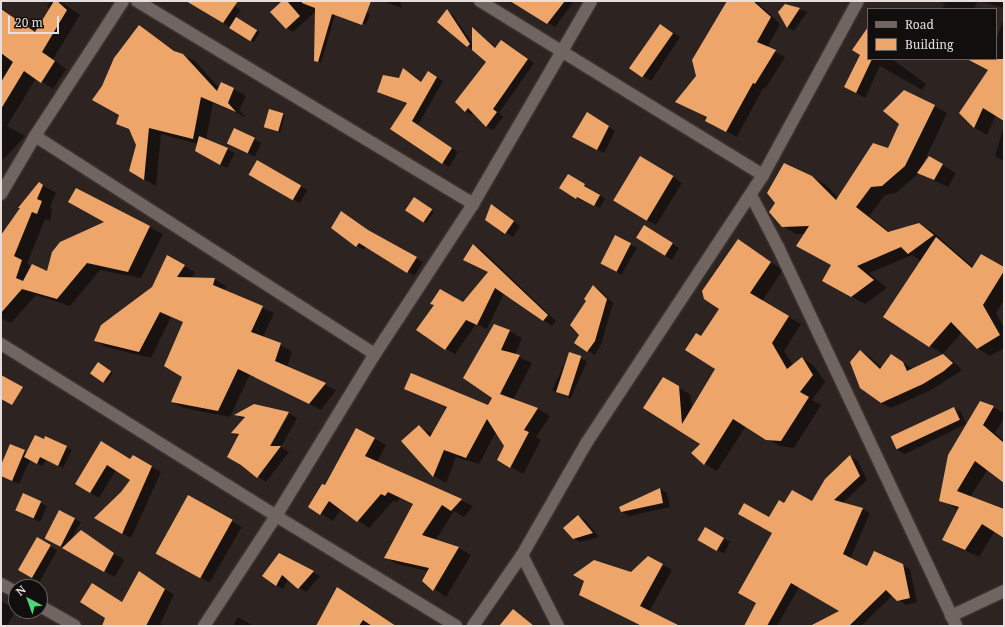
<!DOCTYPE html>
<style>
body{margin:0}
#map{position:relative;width:1005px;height:627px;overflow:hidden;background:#2d2421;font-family:"Noto Serif",serif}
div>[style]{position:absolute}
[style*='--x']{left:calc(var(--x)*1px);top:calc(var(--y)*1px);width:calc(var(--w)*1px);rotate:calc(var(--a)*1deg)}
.shadow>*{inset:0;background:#0007;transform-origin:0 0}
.building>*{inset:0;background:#eda569;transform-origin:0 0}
.roads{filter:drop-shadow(0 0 1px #473f3d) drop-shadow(0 0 1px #473f3d)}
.minor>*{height:12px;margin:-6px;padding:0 6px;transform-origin:6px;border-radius:6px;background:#716561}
span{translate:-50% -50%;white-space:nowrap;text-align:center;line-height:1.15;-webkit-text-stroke:4px #120e0d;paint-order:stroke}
.frame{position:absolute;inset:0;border:2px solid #e6dfdd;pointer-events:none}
.legend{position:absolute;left:867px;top:8px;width:130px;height:52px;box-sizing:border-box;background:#120e0d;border:1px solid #676260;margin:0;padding:5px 7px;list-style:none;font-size:12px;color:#e6dfdd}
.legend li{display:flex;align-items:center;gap:8px;height:20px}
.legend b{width:20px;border:1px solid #676260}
.north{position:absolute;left:8px;top:579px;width:40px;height:40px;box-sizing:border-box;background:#120e0d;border:1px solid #676260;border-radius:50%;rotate:319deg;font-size:11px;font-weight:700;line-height:16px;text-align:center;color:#e6dfdd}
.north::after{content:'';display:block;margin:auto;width:14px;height:18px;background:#4cd677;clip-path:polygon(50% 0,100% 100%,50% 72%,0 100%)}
.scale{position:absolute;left:8px;top:16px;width:51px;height:18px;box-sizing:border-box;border:2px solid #e6dfdd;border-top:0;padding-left:5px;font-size:12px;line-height:14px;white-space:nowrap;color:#e6dfdd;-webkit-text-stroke:3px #120e0d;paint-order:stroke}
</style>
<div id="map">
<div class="shadow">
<div style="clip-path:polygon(51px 1px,60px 1px,80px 15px,53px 59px,66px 69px,53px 89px,36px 78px,7px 126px,25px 136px,3px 160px,1px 159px,1px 8px,36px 33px,50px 9px,47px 6px)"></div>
<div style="clip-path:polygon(188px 1px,226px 1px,241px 10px,235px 18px,260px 32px,254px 42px)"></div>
<div style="clip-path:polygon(283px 1px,339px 1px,370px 14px,366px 25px,335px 15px,321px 63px,315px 60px,316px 11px,293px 32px,286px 28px)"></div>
<div style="clip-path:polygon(382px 1px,400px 1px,402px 8px)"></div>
<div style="clip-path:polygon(512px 1px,574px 1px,555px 27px)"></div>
<div style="clip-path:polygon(728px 1px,756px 1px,780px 24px,767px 48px,785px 57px,765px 89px,763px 88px,737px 137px,716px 126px,708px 118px,676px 102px,697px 76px)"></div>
<div style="clip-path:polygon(935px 1px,1004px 1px,1004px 8px,978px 1px,974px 9px,942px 9px,945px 3px)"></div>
<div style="clip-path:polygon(785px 5px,807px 12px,794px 31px,787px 27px)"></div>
<div style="clip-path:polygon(447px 11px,453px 15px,473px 44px,473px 29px,497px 48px,501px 41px,534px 63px,499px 113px,503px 117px,493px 130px,486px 126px,473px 113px,472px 115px,465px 111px,488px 62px,468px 46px)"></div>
<div style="clip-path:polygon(1004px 19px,1004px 120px,996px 115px,987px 135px,975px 128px,960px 113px,989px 70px,976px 59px,996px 59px,996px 39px)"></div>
<div style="clip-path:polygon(139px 26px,178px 53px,195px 61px,219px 88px,234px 89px,246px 96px,239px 110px,246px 117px,213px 103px,206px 140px,235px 153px,227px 168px,203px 155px,198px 144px,161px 134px,156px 186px,144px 179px,137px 145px,131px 131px,117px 123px,120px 115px,103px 87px)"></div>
<div style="clip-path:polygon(668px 29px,680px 37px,651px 81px,632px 69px)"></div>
<div style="clip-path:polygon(868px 29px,868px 59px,892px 59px,926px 84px,922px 90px,880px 66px,865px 98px,845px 87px,861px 54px)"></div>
<div style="clip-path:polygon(428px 72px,443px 81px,418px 125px,458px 152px,449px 167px,391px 129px,408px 104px,378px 92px,410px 73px,422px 82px)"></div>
<div style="clip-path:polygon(934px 106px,947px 113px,923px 164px,929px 157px,956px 173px,948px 187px,919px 173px,896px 193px,885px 195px,869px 216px,890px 232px,919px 224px,933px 232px,973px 267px,1004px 268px,1004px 300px,996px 313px,1004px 328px,1004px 348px,990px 356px,977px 348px,962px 332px,943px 354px,884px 316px,921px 261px,912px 255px,869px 273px,887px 288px,865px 304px,836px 288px,832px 265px,805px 234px,796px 234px,783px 226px,812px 177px,826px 185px,838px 198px)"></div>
<div style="clip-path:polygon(282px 114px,285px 116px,280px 133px,264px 127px)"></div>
<div style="clip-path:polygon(594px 117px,615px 131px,604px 153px,580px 140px)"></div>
<div style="clip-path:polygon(1004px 126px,1004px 161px,995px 156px)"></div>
<div style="left:234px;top:129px;width:31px;height:15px;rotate:27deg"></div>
<div style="left:257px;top:161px;width:58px;height:15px;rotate:30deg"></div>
<div style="clip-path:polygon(651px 163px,682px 183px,656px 225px,645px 219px)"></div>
<div style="clip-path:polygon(574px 178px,605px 199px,600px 208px,583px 199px,582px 201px,560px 187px)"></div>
<div style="clip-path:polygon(39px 183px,56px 193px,50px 207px,52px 209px,50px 221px,45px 219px,27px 264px,32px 267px,47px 272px,106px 222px,77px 190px,163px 234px,141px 278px,100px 270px,70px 306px,36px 295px,11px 323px,1px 318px,1px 237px)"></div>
<div style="clip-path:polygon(418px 200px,434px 212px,426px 223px,423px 221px)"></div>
<div style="clip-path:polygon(498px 210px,520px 226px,513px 237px,486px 219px)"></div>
<div style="clip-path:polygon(332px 228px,374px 234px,423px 262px,414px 276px,366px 246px,364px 250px,357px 246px)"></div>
<div style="clip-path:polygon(651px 230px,679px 248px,672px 260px,637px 238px)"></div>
<div style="left:616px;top:236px;width:24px;height:31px;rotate:30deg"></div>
<div style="clip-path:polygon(739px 241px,783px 270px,762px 301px,801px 324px,784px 351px,793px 365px,802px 358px,814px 366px,825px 382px,812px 400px,821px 405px,794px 448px,780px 446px,746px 426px,717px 471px,705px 464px,693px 453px,701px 443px,644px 408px,663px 378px,691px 395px,692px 409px,717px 369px,701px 337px,720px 309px)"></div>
<div style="clip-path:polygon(473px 245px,482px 250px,556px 321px,552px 326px,504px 293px,487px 329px,476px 324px,455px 354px,446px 349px,434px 306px,431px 304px,464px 303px,489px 272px)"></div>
<div style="clip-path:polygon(184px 266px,195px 272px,192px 278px,214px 279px,226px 286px,224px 291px,274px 313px,263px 337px,292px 351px,287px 367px,336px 390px,321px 410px,250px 374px,230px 417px,184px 408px,172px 402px,183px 377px,184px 323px,171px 317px,151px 358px,106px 347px,95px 341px)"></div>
<div style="clip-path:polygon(594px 286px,600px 290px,613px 303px,601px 345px,595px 355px,576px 343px,581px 335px,588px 300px)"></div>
<div style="clip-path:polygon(509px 331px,522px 338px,515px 355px,532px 363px,513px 400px,538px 409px,550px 416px,536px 437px,541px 440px,523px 474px,498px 460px,505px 446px,496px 432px,479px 464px,456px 457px,446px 483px,434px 476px,403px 442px,419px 427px,432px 434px,447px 408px,405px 388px,488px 406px,493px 397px,464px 378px)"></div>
<div style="clip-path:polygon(861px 351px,870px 357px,882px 368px,901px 361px,913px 369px,943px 355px,953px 361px,962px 370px,933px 389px,891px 408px,881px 403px)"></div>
<div style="left:569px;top:353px;width:20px;height:41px;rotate:24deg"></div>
<div style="left:98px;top:364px;width:17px;height:11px;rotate:31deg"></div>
<div style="clip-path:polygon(evenodd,254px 405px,289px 413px,297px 418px,281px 447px,289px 452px,266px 482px,243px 465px,239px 436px,233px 433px,244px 419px,237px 415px,254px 405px,287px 414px,289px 414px,268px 451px,266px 450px,287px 414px)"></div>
<div style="clip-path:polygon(993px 407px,1004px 413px,1004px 418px,995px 433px,1004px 441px,1004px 482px,988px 469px,970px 497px,1004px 510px,1004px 537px,995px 531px,979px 557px,943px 540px,959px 510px,940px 500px)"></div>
<div style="clip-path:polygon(954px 408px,961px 412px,966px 424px,905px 454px,898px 450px)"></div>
<div style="clip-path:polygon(45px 437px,72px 450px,63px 468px,46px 460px,42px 466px,30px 460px,19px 484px,1px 476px,1px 468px,11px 445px,27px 452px)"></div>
<div style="clip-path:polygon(374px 438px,386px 445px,377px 462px,473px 506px,464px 517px,454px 511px,435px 541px,459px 548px,471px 555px,446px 597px,423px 581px,428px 571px,397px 564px,385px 557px,414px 505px,400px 498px,397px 502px,394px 500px,369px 528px,341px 509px,333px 521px,309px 506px,325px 487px)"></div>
<div style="clip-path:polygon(101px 443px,131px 460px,134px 457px,161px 472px,131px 538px,96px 518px,122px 492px,132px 479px,116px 470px,99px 498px,76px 484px)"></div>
<div style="clip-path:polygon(851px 457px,858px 461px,867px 480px,843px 503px,862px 509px,870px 513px,850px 559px,868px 568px,902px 565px,910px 569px,917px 602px,906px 605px,893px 595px,861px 626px,812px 626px,841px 611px,799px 587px,777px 626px,745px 626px,757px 603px,773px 533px,769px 518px,785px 504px,813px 503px)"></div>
<div style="clip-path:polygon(660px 489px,667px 493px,670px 507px,629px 516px,622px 512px)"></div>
<div style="clip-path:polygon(23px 494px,47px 506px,40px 522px,22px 514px)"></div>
<div style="left:188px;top:496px;width:62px;height:64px;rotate:30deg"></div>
<div style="clip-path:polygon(578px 516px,585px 520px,599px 537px,580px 542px,573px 538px)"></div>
<div style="clip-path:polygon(74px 519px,81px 522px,68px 544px,92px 538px,124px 560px,115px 577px,43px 537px)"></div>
<div style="left:705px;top:529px;width:28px;height:13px;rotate:27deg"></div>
<div style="left:37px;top:539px;width:23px;height:36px;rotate:29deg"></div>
<div style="clip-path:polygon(279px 554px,320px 576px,306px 592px,288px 580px,283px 589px,276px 585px)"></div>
<div style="clip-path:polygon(648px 557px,672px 570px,649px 612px,677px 626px,643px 626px,631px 574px)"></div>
<div style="clip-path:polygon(140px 572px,174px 595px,160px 624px,165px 626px,107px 626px,123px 603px)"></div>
<div style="clip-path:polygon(338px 588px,351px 596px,396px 626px,318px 626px)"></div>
<div style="clip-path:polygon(1px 601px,16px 610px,7px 626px,1px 626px)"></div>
<div style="clip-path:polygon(238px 617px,252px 625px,253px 626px,233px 626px)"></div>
</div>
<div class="building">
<div style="clip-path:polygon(54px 1px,57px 1px,67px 10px,42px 52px,55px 61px,41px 83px,24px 71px,1px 109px,1px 82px,13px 62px,1px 53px,1px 9px,35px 32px)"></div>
<div style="clip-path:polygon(186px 1px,238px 1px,223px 23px)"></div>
<div style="clip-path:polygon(282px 1px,287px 1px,300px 16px,286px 29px,270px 12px)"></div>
<div style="clip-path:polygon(302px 1px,371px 1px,362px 25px,332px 14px,318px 62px,314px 61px,315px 8px,302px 3px)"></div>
<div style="clip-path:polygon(510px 1px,565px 1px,547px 24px)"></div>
<div style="clip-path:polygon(727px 1px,753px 1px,771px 17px,757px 42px,776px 50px,755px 84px,753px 83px,726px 132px,705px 121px,707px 117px,675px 102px,696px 76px,692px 60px)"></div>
<div style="clip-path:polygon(785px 4px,800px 8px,787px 28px,778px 12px)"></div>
<div style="clip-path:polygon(447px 9px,470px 44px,467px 47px,437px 22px)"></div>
<div style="left:236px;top:17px;width:25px;height:13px;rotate:32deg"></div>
<div style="left:660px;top:24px;width:16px;height:54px;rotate:35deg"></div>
<div style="clip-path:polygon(139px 25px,174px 51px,183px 54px,217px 91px,221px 82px,234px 88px,228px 103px,236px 112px,201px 97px,193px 139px,149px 128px,144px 180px,129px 171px,136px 145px,129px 129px,116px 124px,119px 115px,92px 100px,102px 86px,114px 58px)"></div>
<div style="clip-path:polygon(472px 27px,495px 48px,501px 40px,528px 59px,493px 109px,497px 112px,486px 127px,468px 108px,465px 112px,455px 102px,486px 62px,472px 50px)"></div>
<div style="clip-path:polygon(868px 27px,868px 59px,872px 59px,856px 93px,844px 87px,860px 55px,852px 50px)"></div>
<div style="clip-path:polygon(967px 59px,1004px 59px,1004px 121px,983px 108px,974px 128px,959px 113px,988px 70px)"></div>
<div style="clip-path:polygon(403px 68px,421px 82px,428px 71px,437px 77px,412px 121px,452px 148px,442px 164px,390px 129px,407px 103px,377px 92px,383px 75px,399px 78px)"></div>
<div style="clip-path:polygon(904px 90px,935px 105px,905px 166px,882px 186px,871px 187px,856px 207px,888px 232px,919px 223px,934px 235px,908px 254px,901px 247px,857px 266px,874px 280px,851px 297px,822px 281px,831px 265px,796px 246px,809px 226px,782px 227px,769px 212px,775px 203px,767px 193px,784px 163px,812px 176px,836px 200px,873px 143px,888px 148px,899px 124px,883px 111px)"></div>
<div style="left:269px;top:109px;width:15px;height:19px;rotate:16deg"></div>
<div style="clip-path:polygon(587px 112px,609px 126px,597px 150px,572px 137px)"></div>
<div style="left:234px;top:128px;width:23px;height:17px;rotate:25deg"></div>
<div style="clip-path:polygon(199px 136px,228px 148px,220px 165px,195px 151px)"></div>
<div style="left:640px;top:156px;width:39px;height:52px;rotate:31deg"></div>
<div style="clip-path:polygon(929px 156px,943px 164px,934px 180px,917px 173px)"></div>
<div style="left:257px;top:160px;width:51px;height:17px;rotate:30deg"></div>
<div style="clip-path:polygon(568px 174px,585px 184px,584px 186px,600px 195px,594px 206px,577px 197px,576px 199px,559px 188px)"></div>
<div style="clip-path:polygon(39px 182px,43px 185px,37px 199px,42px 201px,37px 214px,32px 212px,14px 256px,22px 260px,16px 278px,23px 281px,32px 264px,47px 271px,52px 252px,60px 242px,104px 222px,68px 202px,76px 188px,150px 226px,128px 272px,87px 263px,57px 299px,22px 289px,1px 313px,1px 235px,20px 208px,18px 208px)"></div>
<div style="left:414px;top:197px;width:22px;height:16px;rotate:34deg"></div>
<div style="clip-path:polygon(491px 204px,514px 221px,505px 234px,485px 220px)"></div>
<div style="clip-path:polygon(341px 211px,368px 230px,417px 257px,407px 273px,359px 243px,356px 247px,331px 228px)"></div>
<div style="left:644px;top:225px;width:34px;height:15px;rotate:32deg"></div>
<div style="left:615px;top:235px;width:18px;height:32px;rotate:27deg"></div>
<div style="clip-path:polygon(936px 237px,972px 268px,981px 254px,1004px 267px,1004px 271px,983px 305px,1000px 335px,977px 349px,951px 322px,929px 347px,883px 317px)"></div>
<div style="clip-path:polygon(738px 239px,771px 262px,750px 293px,789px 316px,772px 343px,787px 369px,802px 357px,813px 375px,800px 392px,809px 397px,781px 441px,766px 440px,733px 419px,704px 465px,691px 453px,700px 444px,643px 408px,663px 377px,679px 386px,682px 424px,715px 369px,685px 350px,696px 333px,701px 336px,719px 309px,704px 299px,702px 291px)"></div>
<div style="clip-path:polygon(473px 244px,548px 315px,543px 321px,495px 288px,477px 325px,466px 320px,445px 350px,416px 330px,434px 305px,430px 304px,440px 289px,463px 302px,488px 272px,463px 260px)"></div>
<div style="clip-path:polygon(167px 255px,185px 265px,177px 277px,215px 278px,213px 285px,263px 306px,251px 332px,281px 343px,275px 361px,326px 383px,309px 404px,238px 369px,218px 411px,171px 402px,182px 377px,164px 366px,183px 322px,160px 312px,139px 352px,94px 341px,101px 325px,152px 287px)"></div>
<div style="clip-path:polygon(593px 285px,607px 299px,595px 341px,587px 352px,574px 343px,579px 335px,570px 325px,586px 301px,584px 299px)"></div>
<div style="clip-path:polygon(494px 324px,510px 330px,501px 350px,520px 355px,500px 394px,538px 408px,524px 430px,529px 432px,510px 468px,497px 460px,504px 446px,487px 419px,466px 458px,444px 450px,433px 477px,401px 441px,419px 425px,430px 437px,447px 407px,404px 389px,411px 373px,488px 405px,492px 398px,463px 378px)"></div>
<div style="clip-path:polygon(860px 350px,880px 369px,891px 354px,903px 362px,907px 371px,943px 354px,953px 363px,944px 371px,923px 384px,881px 403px,860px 388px,850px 362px)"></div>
<div style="left:569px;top:352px;width:13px;height:42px;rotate:18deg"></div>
<div style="left:98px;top:362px;width:16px;height:14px;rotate:35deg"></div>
<div style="clip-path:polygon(1px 375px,23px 387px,12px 405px,1px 399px)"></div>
<div style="clip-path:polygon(980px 401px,994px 406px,983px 425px,1004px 443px,1004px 483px,975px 461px,957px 491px,1004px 509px,1004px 538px,982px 524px,965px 550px,942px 540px,959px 507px,939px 501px,948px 455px)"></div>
<div style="clip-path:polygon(254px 404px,289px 412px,270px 446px,281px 446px,257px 478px,241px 465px,227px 457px,239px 434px,231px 433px,245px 417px,234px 415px)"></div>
<div style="left:954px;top:407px;width:14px;height:70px;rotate:65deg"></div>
<div style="clip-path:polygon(356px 428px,375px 438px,365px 456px,462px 499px,451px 511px,442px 505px,422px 535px,459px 547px,433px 591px,422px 581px,429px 568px,384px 558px,413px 504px,388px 492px,385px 496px,381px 494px,357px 522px,329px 501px,320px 515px,308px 507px,322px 484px,325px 485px)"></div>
<div style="clip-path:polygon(35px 435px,44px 439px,45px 436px,67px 446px,58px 466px,40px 457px,37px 464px,24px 457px)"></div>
<div style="clip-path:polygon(101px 441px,130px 459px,133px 455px,152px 466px,122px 534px,94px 518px,121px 492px,130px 480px,107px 465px,90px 493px,75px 484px)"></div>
<div style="clip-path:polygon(10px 444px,25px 450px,12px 481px,1px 476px,1px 465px)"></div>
<div style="clip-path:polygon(850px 455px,860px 476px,834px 500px,863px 508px,843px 554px,867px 566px,874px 551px,903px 564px,910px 598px,897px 601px,886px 590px,849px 626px,810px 626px,839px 611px,791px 583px,767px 626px,744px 626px,756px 603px,738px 593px,772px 533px,738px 514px,744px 503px,769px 517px,779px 500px,784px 503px,792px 490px,812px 501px,825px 479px)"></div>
<div style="clip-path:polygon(660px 488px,663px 503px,621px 512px,619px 507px)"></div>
<div style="left:23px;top:493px;width:20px;height:19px;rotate:24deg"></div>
<div style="left:188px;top:495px;width:51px;height:67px;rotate:29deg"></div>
<div style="left:59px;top:510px;width:18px;height:32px;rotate:27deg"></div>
<div style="clip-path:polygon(578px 515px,593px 533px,573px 539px,563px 528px)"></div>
<div style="left:705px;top:527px;width:22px;height:15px;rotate:30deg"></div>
<div style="clip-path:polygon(81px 530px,114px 553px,104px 572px,62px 548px)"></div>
<div style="left:37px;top:537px;width:16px;height:38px;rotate:30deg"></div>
<div style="clip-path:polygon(279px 553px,314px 571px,298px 589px,282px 575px,276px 586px,262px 576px)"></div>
<div style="clip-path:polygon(648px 556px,663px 564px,640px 606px,680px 626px,642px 626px,579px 595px,584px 581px,573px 575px,594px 560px,631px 572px)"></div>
<div style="clip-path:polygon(139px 571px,165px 589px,146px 626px,102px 626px,105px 618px,80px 602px,92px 583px,122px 602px)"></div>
<div style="clip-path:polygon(337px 587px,396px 626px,372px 626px,363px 620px,359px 626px,316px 626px)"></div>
<div style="clip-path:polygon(513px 609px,534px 626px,499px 626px)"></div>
</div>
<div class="roads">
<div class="minor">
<div style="--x:137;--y:1;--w:393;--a:31.1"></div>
<div style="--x:480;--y:1;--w:332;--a:31.6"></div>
<div style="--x:35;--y:136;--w:404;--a:32.7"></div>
<div style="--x:1;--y:194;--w:67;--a:-59.6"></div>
<div style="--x:35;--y:136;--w:161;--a:-56.9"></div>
<div style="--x:751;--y:195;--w:59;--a:62.6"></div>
<div style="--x:778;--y:247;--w:419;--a:64.8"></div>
<div style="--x:1;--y:344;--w:324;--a:32"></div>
<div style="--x:276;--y:516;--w:211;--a:31.4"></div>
<div style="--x:522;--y:555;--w:80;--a:63.1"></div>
<div style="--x:1;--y:584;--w:17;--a:28"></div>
<div style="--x:40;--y:606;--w:40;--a:29.7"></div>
<div style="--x:951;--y:616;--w:59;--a:-25.3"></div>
<div style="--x:204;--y:626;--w:131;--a:-56.8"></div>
<div style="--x:276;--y:516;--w:190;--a:-58.6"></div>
<div style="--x:375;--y:354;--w:179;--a:-56.8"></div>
<div style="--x:473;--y:204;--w:235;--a:-59.8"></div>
<div style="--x:473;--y:626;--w:86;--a:-55.4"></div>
<div style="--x:522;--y:555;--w:130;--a:-60.1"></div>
<div style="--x:587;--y:442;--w:320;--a:-56.6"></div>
<div style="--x:763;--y:175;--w:198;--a:-61.4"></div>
</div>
</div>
<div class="frame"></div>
<ul class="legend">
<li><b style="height:5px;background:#716561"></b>Road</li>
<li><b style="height:11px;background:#eda569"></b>Building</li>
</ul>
<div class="north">N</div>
<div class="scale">20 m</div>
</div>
